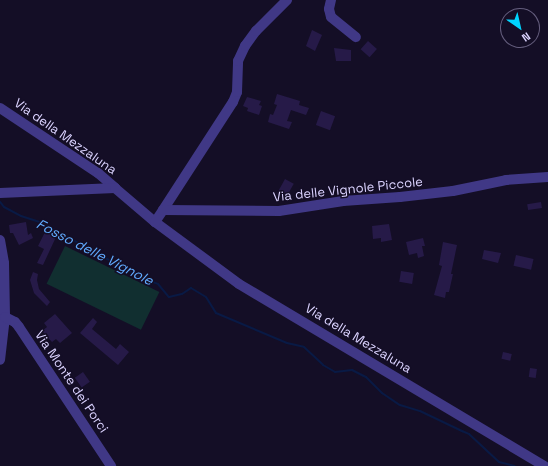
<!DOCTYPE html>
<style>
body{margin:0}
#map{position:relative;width:548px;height:466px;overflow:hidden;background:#140e26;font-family:"Space Grotesk",sans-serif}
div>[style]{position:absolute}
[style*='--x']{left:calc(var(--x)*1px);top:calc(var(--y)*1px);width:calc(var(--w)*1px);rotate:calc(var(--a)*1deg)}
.green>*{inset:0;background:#112f30;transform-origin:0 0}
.stream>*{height:2px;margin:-1px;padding:0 1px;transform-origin:1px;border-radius:1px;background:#091a45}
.building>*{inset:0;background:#261a48;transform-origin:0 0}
.minor>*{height:10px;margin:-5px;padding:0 5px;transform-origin:5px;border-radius:5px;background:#403886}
span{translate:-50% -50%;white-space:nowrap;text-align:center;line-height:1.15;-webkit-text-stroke:3px #140e26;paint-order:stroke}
.street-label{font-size:13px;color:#dbd3ff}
.water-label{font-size:14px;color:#61abff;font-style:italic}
.north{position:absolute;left:500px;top:8px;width:40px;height:40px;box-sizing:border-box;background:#140e26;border:1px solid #645d7d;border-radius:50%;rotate:146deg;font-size:11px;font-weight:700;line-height:16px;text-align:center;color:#dbd3ff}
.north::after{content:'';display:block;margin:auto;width:14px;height:18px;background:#00d4fe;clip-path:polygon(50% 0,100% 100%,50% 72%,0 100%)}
</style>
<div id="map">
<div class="green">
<div style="left:65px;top:246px;width:105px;height:42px;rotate:26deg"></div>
</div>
<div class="stream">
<div style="--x:0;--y:202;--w:6;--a:51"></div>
<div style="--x:4;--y:207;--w:19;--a:28"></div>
<div style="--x:21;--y:216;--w:22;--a:18"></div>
<div style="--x:42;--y:223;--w:112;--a:28.9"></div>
<div style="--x:140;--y:277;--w:19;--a:21"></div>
<div style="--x:158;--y:284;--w:17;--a:50"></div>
<div style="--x:169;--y:297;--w:13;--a:-13"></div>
<div style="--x:182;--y:294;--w:11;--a:-34"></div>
<div style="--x:191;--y:288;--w:17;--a:31"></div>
<div style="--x:206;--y:297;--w:19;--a:58"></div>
<div style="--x:216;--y:313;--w:77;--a:22.9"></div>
<div style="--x:287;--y:343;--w:17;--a:13"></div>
<div style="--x:304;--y:347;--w:26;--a:43"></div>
<div style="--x:323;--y:365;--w:14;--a:30"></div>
<div style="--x:335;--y:372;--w:17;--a:-7"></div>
<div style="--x:352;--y:370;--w:16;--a:27"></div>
<div style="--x:366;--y:377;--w:23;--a:45"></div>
<div style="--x:382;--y:393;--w:22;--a:34"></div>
<div style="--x:400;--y:405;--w:21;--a:17"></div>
<div style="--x:420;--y:411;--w:47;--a:25.5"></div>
<div style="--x:462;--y:431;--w:8;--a:23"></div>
<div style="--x:469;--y:434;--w:41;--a:43"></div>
<div style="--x:499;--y:462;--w:16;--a:14"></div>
</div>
<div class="building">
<div style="clip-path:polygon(312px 30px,322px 35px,315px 51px,306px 46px)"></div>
<div style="left:368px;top:41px;width:12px;height:11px;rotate:42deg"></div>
<div style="clip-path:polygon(334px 48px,351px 50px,351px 61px,336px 61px)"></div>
<div style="clip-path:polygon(277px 94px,300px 101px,299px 105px,309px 108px,306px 115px,291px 110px,287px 121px,292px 122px,289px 129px,268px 122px,270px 114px,273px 115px,277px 105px,274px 104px)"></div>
<div style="clip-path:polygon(247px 97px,261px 101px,259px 105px,262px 106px,259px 115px,247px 111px,248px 108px,243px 106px)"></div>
<div style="left:321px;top:111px;width:15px;height:15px;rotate:20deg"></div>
<div style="left:285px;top:179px;width:10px;height:18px;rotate:29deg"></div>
<div style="left:541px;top:202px;width:6px;height:14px;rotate:81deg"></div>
<div style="clip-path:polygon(26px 222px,28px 235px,31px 233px,33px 238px,19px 245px,13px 233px,10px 233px,9px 225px)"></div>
<div style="clip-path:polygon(389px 224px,392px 240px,381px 242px,381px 238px,373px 239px,372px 226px)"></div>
<div style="clip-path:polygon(45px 232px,56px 237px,43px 265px,37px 263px,44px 249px,38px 246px)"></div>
<div style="clip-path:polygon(423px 238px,425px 246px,422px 246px,424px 256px,418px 258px,417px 253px,409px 255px,406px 242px)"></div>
<div style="clip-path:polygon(443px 242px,457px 245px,451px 274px,453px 274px,449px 292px,446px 292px,445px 298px,434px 295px,442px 266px,439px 265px)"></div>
<div style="clip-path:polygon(484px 250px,501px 253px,498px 263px,482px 259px)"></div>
<div style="left:516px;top:255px;width:18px;height:11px;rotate:13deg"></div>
<div style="left:401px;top:271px;width:13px;height:11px;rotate:9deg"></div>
<div style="clip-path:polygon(33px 272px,38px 274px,37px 280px,39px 289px,50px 302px,47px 306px,34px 293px,30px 280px)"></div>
<div style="clip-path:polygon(55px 314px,72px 333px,60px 343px,56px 339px,52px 342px,42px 331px,47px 327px,44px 323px)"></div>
<div style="clip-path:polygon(93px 318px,97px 322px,92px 329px,116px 349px,120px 344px,129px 352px,118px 365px,80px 333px)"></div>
<div style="left:503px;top:352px;width:9px;height:7px;rotate:13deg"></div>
<div style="left:530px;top:368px;width:7px;height:9px;rotate:8deg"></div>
<div style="left:83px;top:372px;width:12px;height:10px;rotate:55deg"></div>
</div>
<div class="minor">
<div style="--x:331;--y:0;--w:9;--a:103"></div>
<div style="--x:329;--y:9;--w:8;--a:76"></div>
<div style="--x:331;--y:17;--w:32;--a:39"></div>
<div style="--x:0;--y:108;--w:118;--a:33.6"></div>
<div style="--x:98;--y:173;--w:23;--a:41"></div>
<div style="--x:115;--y:188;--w:115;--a:177.5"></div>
<div style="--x:115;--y:188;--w:52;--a:40.4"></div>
<div style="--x:155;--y:222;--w:104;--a:36.4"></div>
<div style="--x:239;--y:284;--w:355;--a:30.8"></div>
<div style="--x:163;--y:210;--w:129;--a:-57.1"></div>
<div style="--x:233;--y:102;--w:11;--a:-68"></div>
<div style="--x:237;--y:92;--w:31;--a:-88"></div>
<div style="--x:238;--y:61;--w:17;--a:-65"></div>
<div style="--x:245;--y:46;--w:19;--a:-54"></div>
<div style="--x:256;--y:31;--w:44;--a:-45"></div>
<div style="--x:155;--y:222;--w:14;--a:-56"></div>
<div style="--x:163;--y:210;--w:116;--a:0.5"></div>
<div style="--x:279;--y:211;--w:65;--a:-8.9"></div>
<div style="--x:343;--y:201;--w:57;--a:-4"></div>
<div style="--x:400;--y:197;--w:53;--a:-6.5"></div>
<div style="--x:453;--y:191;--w:54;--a:-11.7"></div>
<div style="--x:506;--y:180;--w:42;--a:-4.1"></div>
<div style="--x:0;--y:240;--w:23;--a:80"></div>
<div style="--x:4;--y:263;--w:54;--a:88.9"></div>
<div style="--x:5;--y:317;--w:43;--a:96.6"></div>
<div style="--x:5;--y:317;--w:11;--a:27"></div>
<div style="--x:15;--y:322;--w:6;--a:51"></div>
<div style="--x:19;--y:327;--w:167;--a:56.5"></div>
</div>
<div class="street-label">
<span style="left:65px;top:137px;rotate:35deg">Via della Mezzaluna</span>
<span style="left:348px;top:190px;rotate:-6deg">Via delle Vignole Piccole</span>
<span style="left:358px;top:339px;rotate:31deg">Via della Mezzaluna</span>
<span style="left:71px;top:382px;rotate:56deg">Via Monte dei Porci</span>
</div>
<div class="water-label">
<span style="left:95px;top:252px;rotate:27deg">Fosso delle Vignole</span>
</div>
<div class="north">N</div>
</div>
